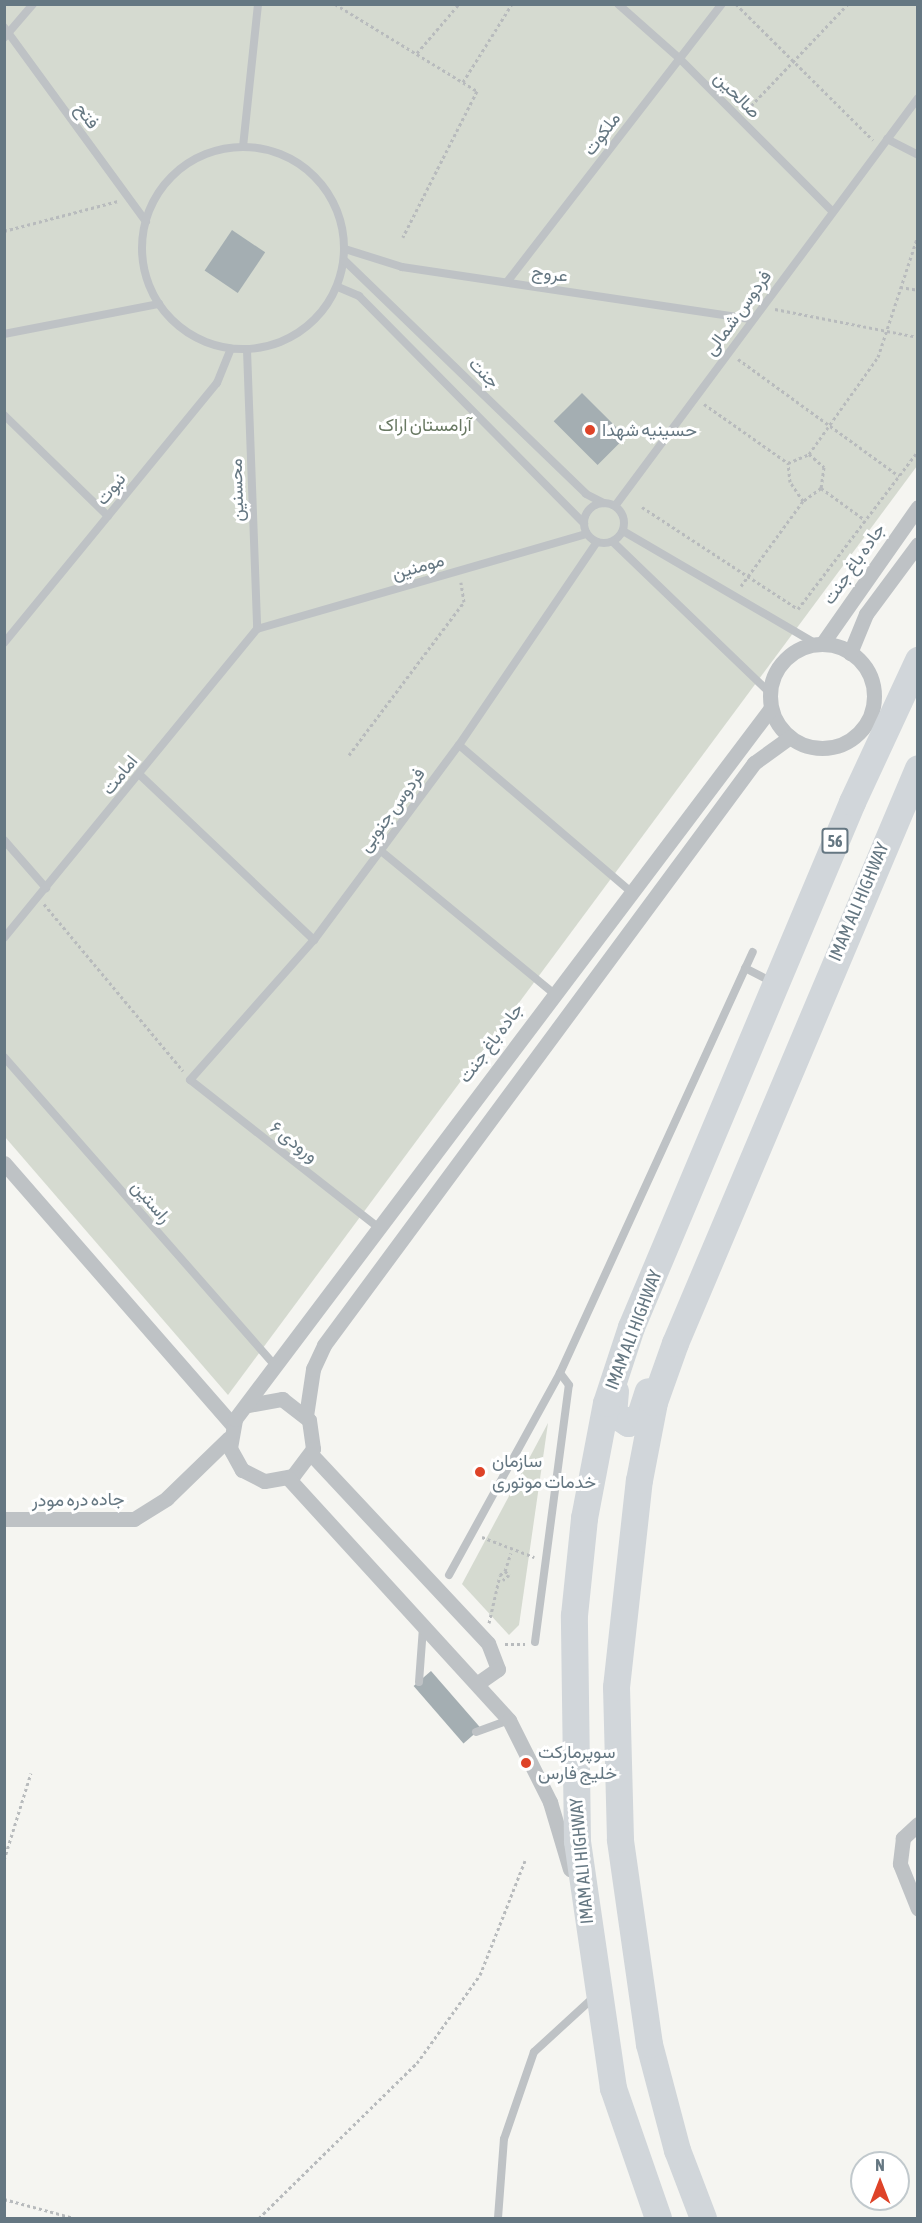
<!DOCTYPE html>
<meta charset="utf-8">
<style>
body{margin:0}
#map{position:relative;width:922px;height:2223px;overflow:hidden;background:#f5f5f1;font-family:"Asap Condensed",Vazirmatn,sans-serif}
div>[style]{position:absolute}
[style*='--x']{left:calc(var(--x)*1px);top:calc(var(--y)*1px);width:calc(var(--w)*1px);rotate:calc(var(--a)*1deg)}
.green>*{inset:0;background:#d5dad0}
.building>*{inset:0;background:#a4aeb2;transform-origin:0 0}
.path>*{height:3px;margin-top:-1.5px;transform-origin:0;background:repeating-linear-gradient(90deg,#b8bbbd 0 3px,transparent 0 6px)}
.lane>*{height:8px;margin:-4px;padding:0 4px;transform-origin:4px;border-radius:4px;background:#bec2c5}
.lane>.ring{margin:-4px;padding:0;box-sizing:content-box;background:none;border:8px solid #bec2c5;border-radius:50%}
.street>*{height:15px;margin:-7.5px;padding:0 7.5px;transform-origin:7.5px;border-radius:7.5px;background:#bec2c5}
.street>.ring{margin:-7.5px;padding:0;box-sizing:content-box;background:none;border:15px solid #bec2c5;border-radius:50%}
.highway>*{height:27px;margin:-13.5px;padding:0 13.5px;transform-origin:13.5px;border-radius:13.5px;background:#d1d6da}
.dots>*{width:16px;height:16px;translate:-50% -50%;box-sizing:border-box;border:3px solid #fff;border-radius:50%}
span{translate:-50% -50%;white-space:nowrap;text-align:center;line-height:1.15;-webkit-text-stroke:6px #fff;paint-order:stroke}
.shield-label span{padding:2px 4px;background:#fff;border:2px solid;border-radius:4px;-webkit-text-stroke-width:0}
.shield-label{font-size:16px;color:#657782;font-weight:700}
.street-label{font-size:18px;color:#657782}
.park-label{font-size:18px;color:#697963}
.poi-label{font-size:18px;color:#657782}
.left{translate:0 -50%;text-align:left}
.frame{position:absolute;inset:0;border:6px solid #657782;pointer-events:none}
.north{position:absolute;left:850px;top:2151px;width:60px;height:60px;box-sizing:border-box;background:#fff;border:2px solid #c1c9cd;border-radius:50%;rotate:0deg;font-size:16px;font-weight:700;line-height:24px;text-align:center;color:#657782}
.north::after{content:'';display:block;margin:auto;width:21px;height:27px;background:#de4328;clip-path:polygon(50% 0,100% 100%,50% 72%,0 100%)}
</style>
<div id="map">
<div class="green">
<div style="clip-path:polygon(4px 5px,917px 5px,917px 466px,228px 1395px,5px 1137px)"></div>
<div style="clip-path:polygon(548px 1423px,519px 1625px,509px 1635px,462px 1584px)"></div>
</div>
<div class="building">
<div style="left:232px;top:230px;width:40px;height:49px;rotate:34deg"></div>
<div style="left:582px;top:393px;width:62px;height:40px;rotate:45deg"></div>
<div style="left:431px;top:1671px;width:76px;height:23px;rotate:49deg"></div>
</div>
<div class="path">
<div style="--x:335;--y:4;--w:167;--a:31.5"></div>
<div style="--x:477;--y:91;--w:164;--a:116.9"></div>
<div style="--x:736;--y:4;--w:193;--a:44.8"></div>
<div style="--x:417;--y:53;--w:65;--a:-49.4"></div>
<div style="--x:463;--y:82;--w:92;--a:-57.9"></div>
<div style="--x:747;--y:110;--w:146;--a:-46.4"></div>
<div style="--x:4;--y:231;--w:118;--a:-14.7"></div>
<div style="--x:900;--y:287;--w:18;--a:9"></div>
<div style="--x:775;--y:309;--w:146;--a:11.1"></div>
<div style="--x:738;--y:359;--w:199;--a:36"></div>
<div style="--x:704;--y:404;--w:103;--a:35.1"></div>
<div style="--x:809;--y:454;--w:119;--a:-54.6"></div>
<div style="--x:878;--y:357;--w:128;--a:-71.8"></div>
<div style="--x:809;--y:454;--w:20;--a:41"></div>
<div style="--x:824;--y:467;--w:21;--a:98"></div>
<div style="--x:821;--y:488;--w:22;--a:144"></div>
<div style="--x:803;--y:501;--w:23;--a:-124"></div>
<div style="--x:790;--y:482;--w:19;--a:-96"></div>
<div style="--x:788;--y:463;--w:23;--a:-23"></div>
<div style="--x:821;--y:488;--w:54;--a:36"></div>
<div style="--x:642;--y:507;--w:186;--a:33.2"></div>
<div style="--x:798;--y:609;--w:198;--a:-52.8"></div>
<div style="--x:741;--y:586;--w:105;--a:-53.9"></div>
<div style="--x:349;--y:755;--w:191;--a:-53.1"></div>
<div style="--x:464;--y:602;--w:20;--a:-99"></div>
<div style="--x:44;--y:904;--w:217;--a:50.2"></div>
<div style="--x:482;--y:1537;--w:56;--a:21"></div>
<div style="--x:505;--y:1571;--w:19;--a:-72"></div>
<div style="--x:489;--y:1623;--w:49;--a:-77.1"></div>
<div style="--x:500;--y:1575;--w:6;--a:-39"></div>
<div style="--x:505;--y:1571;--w:6;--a:45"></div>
<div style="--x:509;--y:1575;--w:8;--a:140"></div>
<div style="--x:505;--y:1644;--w:20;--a:0"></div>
<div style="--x:4;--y:1860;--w:91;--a:-72.8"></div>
<div style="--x:4;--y:2199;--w:73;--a:15.2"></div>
<div style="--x:259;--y:2218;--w:221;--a:-44.5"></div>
<div style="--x:417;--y:2063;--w:108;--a:-54.4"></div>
<div style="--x:480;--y:1975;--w:123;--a:-68.5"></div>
</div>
<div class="lane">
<div style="--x:618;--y:4;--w:81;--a:41.5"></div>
<div style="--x:679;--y:58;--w:216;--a:45"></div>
<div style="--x:4;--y:27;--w:241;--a:53.9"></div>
<div style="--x:4;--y:38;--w:45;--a:-49.5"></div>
<div style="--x:887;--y:139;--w:35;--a:27"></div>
<div style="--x:243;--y:147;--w:144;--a:-84"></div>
<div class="ring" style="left:142px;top:147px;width:194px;height:194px"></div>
<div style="--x:345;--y:249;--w:60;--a:17.5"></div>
<div style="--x:402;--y:267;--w:354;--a:8.5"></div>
<div style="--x:345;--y:261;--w:335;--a:44"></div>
<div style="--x:586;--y:494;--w:20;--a:27"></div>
<div style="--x:507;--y:282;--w:351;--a:-52.3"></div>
<div style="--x:338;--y:287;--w:23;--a:23"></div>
<div style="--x:359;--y:296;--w:320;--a:45.3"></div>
<div style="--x:4;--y:334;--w:158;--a:-11"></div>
<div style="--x:247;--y:350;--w:279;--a:87.9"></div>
<div style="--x:4;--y:415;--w:145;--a:44.2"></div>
<div class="ring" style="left:584px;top:503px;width:32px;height:32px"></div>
<div style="--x:615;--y:506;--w:508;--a:-53.4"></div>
<div style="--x:623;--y:531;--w:224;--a:30.3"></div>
<div style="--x:613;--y:542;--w:218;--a:43.9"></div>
<div style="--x:257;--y:629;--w:343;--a:-16.1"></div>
<div style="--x:4;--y:643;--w:336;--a:-50.7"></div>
<div style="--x:217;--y:383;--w:37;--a:-68"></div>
<div style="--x:459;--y:745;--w:223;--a:40.5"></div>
<div style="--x:140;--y:775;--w:240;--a:43.5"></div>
<div style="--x:4;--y:840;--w:64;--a:48.8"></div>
<div style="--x:381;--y:851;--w:223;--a:39.5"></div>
<div style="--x:4;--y:938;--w:399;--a:-50.7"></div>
<div style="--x:745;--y:968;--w:28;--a:27"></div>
<div style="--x:4;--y:1057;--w:412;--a:48.7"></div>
<div style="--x:379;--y:1228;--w:240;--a:-141.9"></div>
<div style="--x:190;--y:1080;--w:187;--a:-48.5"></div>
<div style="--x:314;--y:940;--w:243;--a:-53.4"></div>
<div style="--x:459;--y:745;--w:245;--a:-55.8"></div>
<div style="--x:449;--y:1575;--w:230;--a:-61.2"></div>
<div style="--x:560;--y:1373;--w:463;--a:-65.4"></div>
<div style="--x:535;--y:1642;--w:259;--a:-82.5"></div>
<div style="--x:569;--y:1385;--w:15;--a:-127"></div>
<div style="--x:419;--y:1682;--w:54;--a:-85.8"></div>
<div style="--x:476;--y:1732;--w:35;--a:-20"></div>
<div style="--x:498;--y:2218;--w:79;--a:-85.7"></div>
<div style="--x:504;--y:2139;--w:92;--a:-71"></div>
<div style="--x:534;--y:2052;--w:81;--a:-42.5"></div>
</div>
<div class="street">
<div style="--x:822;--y:644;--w:167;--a:-55"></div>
<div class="ring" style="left:770px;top:644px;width:89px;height:89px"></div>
<div style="--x:850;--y:653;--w:42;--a:-67.7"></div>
<div style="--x:866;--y:614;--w:87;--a:-53.4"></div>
<div style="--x:4;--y:1163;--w:347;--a:48.9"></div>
<div style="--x:248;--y:1405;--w:35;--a:-10"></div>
<div style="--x:282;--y:1399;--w:34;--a:38"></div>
<div style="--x:309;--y:1420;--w:29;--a:82"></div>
<div style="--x:313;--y:1449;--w:34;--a:127"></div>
<div style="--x:293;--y:1476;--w:29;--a:170"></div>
<div style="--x:264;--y:1481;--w:25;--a:-153"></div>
<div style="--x:242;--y:1470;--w:25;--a:-119"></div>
<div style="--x:230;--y:1448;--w:29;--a:-80"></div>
<div style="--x:235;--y:1419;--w:890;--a:-52.99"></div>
<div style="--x:306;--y:1416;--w:48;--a:-81.5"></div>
<div style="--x:313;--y:1369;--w:26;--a:-65"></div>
<div style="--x:324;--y:1345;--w:724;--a:-53.54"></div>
<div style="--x:754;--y:763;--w:44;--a:-35.8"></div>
<div style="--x:311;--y:1454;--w:259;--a:46.9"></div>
<div style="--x:488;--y:1643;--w:28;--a:69"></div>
<div style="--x:498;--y:1669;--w:24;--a:145"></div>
<div style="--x:288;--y:1478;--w:328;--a:47.6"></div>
<div style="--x:509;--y:1720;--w:92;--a:63.4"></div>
<div style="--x:550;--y:1802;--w:70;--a:73.4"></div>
<div style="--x:4;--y:1519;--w:130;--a:0"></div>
<div style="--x:134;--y:1519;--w:39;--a:-32"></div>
<div style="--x:167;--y:1498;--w:86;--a:-44.1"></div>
<div style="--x:918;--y:1824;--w:21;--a:137"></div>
<div style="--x:903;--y:1838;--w:26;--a:97"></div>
<div style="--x:900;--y:1864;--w:48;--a:68.2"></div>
</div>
<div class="highway">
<div style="--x:615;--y:1391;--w:22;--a:95"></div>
<div style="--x:613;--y:1413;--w:18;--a:34"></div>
<div style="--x:628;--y:1423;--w:14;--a:-34"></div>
<div style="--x:640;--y:1415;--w:25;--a:-72"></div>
<div style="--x:658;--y:2218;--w:138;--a:-109.1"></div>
<div style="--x:613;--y:2088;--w:250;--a:-98.3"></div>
<div style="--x:577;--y:1841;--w:226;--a:-90.8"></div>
<div style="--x:574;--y:1615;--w:98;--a:-84.1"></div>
<div style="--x:584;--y:1518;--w:117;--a:-79.2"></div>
<div style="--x:606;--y:1403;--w:80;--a:-71.8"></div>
<div style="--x:631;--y:1327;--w:570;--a:-67.17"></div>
<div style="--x:852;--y:802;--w:157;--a:-65.1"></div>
<div style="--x:703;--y:2218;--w:73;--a:-110.9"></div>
<div style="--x:677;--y:2150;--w:110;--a:-104.8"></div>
<div style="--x:649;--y:2044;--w:207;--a:-98.1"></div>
<div style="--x:620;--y:1839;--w:152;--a:-91.5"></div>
<div style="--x:616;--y:1687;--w:208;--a:-83.7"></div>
<div style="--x:639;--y:1480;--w:79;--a:-79.1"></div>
<div style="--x:654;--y:1402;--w:63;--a:-70.4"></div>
<div style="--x:675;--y:1343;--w:624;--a:-67.09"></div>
</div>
<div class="dots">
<div style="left:590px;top:430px;background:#de4328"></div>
<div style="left:480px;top:1472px;background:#de4328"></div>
<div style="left:526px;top:1763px;background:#de4328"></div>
</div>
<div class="shield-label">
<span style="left:835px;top:841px">56</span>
</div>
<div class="street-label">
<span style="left:737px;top:95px;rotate:45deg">صالحین</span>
<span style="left:87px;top:116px;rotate:54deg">فتح</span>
<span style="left:602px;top:134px;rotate:-53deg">ملکوت</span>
<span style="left:550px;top:274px;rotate:8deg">عروج</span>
<span style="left:738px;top:313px;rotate:-54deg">فردوس شمالی</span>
<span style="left:484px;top:373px;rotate:45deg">جنت</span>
<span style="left:111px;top:489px;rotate:-51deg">نبوت</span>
<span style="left:237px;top:490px;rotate:-92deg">محسنین</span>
<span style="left:854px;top:564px;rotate:-55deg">جاده باغ جنت</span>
<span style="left:418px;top:567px;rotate:-16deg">مومنین</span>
<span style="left:120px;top:775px;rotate:-51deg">امامت</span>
<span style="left:392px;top:810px;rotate:-54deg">فردوس جنوبی</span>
<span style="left:859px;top:902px;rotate:-67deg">IMAM ALI HIGHWAY</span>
<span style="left:491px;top:1043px;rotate:-53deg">جاده باغ جنت</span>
<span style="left:294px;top:1142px;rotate:38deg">ورودی ۶</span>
<span style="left:151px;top:1202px;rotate:49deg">راستین</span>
<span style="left:634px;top:1330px;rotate:-69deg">IMAM ALI HIGHWAY</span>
<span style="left:78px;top:1500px;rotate:-1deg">جاده دره مودر</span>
<span style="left:582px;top:1861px;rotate:-95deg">IMAM ALI HIGHWAY</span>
</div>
<div class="park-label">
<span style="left:425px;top:425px">آرامستان اراک</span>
</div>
<div class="poi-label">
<span class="left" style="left:602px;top:430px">حسینیه شهدا</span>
<span class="left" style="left:492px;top:1472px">سازمان<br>خدمات موتوری</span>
<span class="left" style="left:538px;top:1763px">سوپرمارکت<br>خلیج فارس</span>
</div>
<div class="frame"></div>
<div class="north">N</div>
</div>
